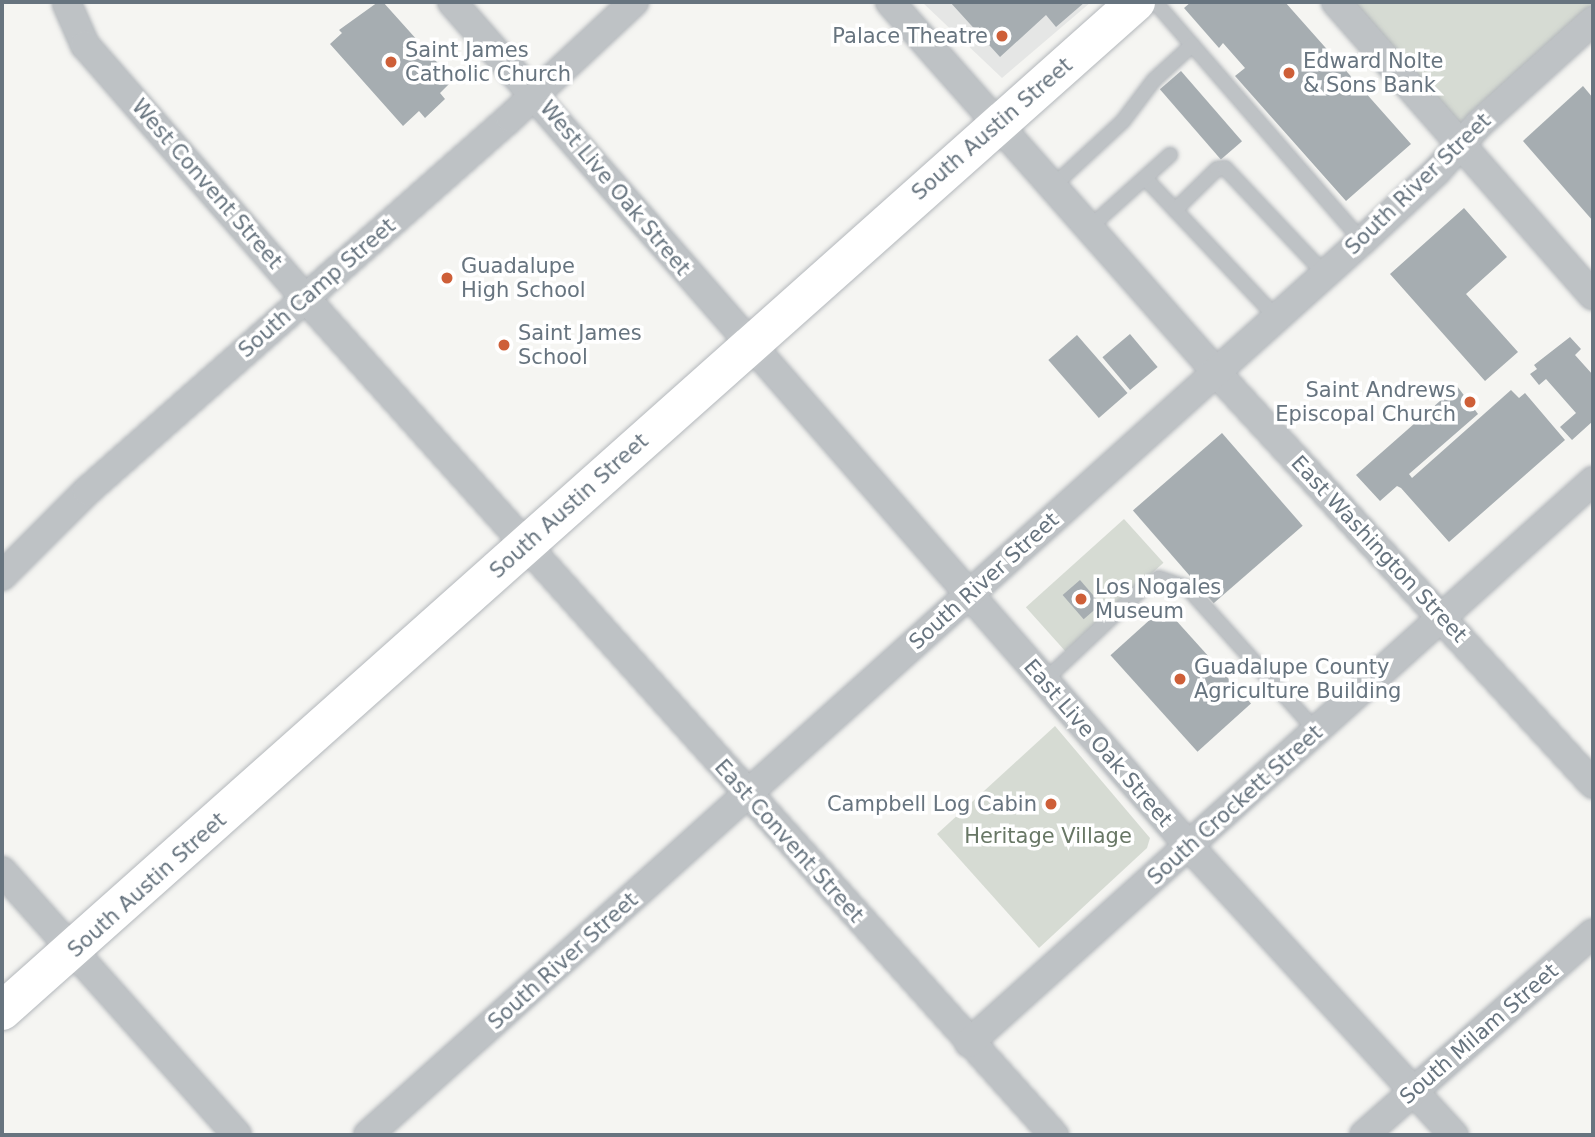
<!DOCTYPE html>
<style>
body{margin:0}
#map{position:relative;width:1595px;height:1137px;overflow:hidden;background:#f5f5f2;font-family:"DejaVu Sans",sans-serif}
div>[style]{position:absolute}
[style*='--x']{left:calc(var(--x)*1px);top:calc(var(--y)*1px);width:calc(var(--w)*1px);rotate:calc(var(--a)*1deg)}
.built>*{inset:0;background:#e5e6e5}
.green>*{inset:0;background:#d6dbd3;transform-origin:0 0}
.building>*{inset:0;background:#a6adb1;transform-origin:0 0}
.roads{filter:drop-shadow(0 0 2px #b3b7bb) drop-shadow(0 0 2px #b3b7bb)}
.lane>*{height:14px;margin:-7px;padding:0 7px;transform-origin:7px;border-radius:7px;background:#bec2c5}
.street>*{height:28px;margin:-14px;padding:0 14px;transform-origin:14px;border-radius:14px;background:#bec2c5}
.secondary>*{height:38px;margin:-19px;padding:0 19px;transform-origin:19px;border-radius:19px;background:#fff}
.dots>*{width:19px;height:19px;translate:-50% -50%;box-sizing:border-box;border:4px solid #fff;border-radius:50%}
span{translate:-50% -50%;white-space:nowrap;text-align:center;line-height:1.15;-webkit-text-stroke:7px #fff;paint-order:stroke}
.poi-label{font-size:21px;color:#67747f}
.right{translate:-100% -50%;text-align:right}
.left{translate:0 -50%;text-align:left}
.street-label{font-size:21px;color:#67747f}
.park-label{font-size:21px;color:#687765}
.frame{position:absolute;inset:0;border:4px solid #67747f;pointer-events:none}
</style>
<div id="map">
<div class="built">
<div style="clip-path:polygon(922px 2px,1091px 2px,1002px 78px)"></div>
</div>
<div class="green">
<div style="clip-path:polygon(1336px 2px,1593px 2px,1593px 21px,1461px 147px)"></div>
<div style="left:1124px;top:519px;width:59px;height:132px;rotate:48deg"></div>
<div style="clip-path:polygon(1055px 726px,1150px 838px,1147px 848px,1039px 948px,937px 834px)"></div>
</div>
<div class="building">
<div style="clip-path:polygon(378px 2px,383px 2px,453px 80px,440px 93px,445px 99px,425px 118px,419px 111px,403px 126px,330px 44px,342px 33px,339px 30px)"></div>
<div style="clip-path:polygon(950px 2px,1085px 2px,1056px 27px,1046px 15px,1000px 57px)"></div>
<div style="clip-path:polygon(1191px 2px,1285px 2px,1411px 144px,1346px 201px,1235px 76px,1245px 68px,1223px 43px,1219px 48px,1184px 8px)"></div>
<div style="left:1181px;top:71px;width:93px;height:28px;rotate:49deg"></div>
<div style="clip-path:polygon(1583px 86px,1593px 98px,1593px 221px,1523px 141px)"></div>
<div style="clip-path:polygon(1464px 208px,1507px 257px,1466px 294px,1518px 352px,1485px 381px,1390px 274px)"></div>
<div style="left:1130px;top:334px;width:43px;height:36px;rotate:50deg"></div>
<div style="left:1077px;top:335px;width:77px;height:38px;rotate:49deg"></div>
<div style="clip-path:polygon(1570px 337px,1581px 349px,1575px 355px,1593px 375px,1593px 421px,1572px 440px,1560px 427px,1576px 413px,1546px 379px,1539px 385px,1530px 374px,1537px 369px,1534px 365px)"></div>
<div style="clip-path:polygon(1457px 386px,1478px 414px,1409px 474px,1412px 478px,1511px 390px,1519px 398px,1525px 393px,1565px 440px,1449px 542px,1401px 488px,1397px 486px,1380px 501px,1356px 475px)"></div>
<div style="left:1222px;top:433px;width:123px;height:118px;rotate:49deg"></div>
<div style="left:1080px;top:580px;width:32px;height:23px;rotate:49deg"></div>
<div style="left:1164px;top:607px;width:130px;height:72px;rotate:48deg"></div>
</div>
<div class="roads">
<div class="lane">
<div style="--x:1155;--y:2;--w:316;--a:49.1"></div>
<div style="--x:1145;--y:178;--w:190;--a:46.7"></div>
<div style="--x:1054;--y:185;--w:94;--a:-42.8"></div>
<div style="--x:1123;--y:121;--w:51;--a:-52.9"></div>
<div style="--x:1154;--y:80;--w:52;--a:-42.6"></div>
<div style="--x:1175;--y:210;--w:59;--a:-44.3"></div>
<div style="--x:1217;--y:169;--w:8;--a:-7"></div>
<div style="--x:1225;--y:168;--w:144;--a:46.7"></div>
<div style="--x:1090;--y:227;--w:108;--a:-42"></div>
<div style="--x:1044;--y:681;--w:137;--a:-43.2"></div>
<div style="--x:1144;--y:587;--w:17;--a:-31"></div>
<div style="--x:1159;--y:578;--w:31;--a:19"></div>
<div style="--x:1188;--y:588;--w:193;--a:48.1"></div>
</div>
<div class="street">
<div style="--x:452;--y:2;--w:1120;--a:48.87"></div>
<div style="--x:1189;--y:846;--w:392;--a:47.5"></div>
<div style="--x:890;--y:2;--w:492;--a:48.6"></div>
<div style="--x:1215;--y:371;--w:560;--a:47.53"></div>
<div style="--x:1336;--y:2;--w:390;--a:48.8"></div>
<div style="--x:67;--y:4;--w:45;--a:66.3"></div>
<div style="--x:85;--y:45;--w:337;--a:49"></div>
<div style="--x:306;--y:299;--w:1122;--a:48.18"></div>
<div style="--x:2;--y:576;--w:120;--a:-45"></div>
<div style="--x:87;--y:491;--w:564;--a:-41.41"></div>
<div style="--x:510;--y:118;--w:170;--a:-43.1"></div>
<div style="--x:2;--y:871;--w:353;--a:48.3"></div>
<div style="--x:969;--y:1043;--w:840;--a:-42.01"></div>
<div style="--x:368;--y:1135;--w:1337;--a:-41.97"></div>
<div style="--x:1362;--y:241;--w:103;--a:-43"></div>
<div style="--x:1437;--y:171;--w:63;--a:-48.2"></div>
<div style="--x:1479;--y:124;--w:154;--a:-42.1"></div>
<div style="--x:1364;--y:1135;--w:305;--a:-41.4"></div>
</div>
<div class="secondary">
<div style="--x:2;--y:1011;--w:1518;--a:-41.66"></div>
</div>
</div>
<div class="dots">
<div style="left:1002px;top:36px;background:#ce5f38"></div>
<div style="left:391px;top:62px;background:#ce5f38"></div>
<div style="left:1289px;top:73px;background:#ce5f38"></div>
<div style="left:447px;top:278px;background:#ce5f38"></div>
<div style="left:504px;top:345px;background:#ce5f38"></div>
<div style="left:1470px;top:402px;background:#ce5f38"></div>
<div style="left:1081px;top:599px;background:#ce5f38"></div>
<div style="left:1180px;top:679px;background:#ce5f38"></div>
<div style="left:1051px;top:804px;background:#ce5f38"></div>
</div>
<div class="poi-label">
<span class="right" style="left:988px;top:36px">Palace Theatre</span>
<span class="left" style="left:405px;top:62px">Saint James<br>Catholic Church</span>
<span class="left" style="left:1303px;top:73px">Edward Nolte<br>&amp; Sons Bank</span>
<span class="left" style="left:461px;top:278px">Guadalupe<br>High School</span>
<span class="left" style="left:518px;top:345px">Saint James<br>School</span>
<span class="right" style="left:1456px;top:402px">Saint Andrews<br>Episcopal Church</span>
<span class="left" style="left:1095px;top:599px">Los Nogales<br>Museum</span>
<span class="left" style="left:1194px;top:679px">Guadalupe County<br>Agriculture Building</span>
<span class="right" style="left:1037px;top:804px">Campbell Log Cabin</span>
</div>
<div class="street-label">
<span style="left:992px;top:129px;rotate:-41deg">South Austin Street</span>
<span style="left:207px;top:184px;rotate:49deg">West Convent Street</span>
<span style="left:1418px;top:184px;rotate:-44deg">South River Street</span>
<span style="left:615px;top:188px;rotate:50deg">West Live Oak Street</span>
<span style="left:317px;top:288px;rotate:-41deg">South Camp Street</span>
<span style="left:569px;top:506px;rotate:-42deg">South Austin Street</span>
<span style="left:1379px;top:549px;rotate:47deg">East Washington Street</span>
<span style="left:984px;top:581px;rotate:-42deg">South River Street</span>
<span style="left:1098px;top:743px;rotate:49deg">East Live Oak Street</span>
<span style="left:1235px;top:805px;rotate:-42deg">South Crockett Street</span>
<span style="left:789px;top:841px;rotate:48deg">East Convent Street</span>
<span style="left:147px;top:885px;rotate:-42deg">South Austin Street</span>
<span style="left:563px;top:961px;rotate:-42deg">South River Street</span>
<span style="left:1479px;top:1034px;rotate:-41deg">South Milam Street</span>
</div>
<div class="park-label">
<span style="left:1048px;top:836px">Heritage Village</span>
</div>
<div class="frame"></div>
</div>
